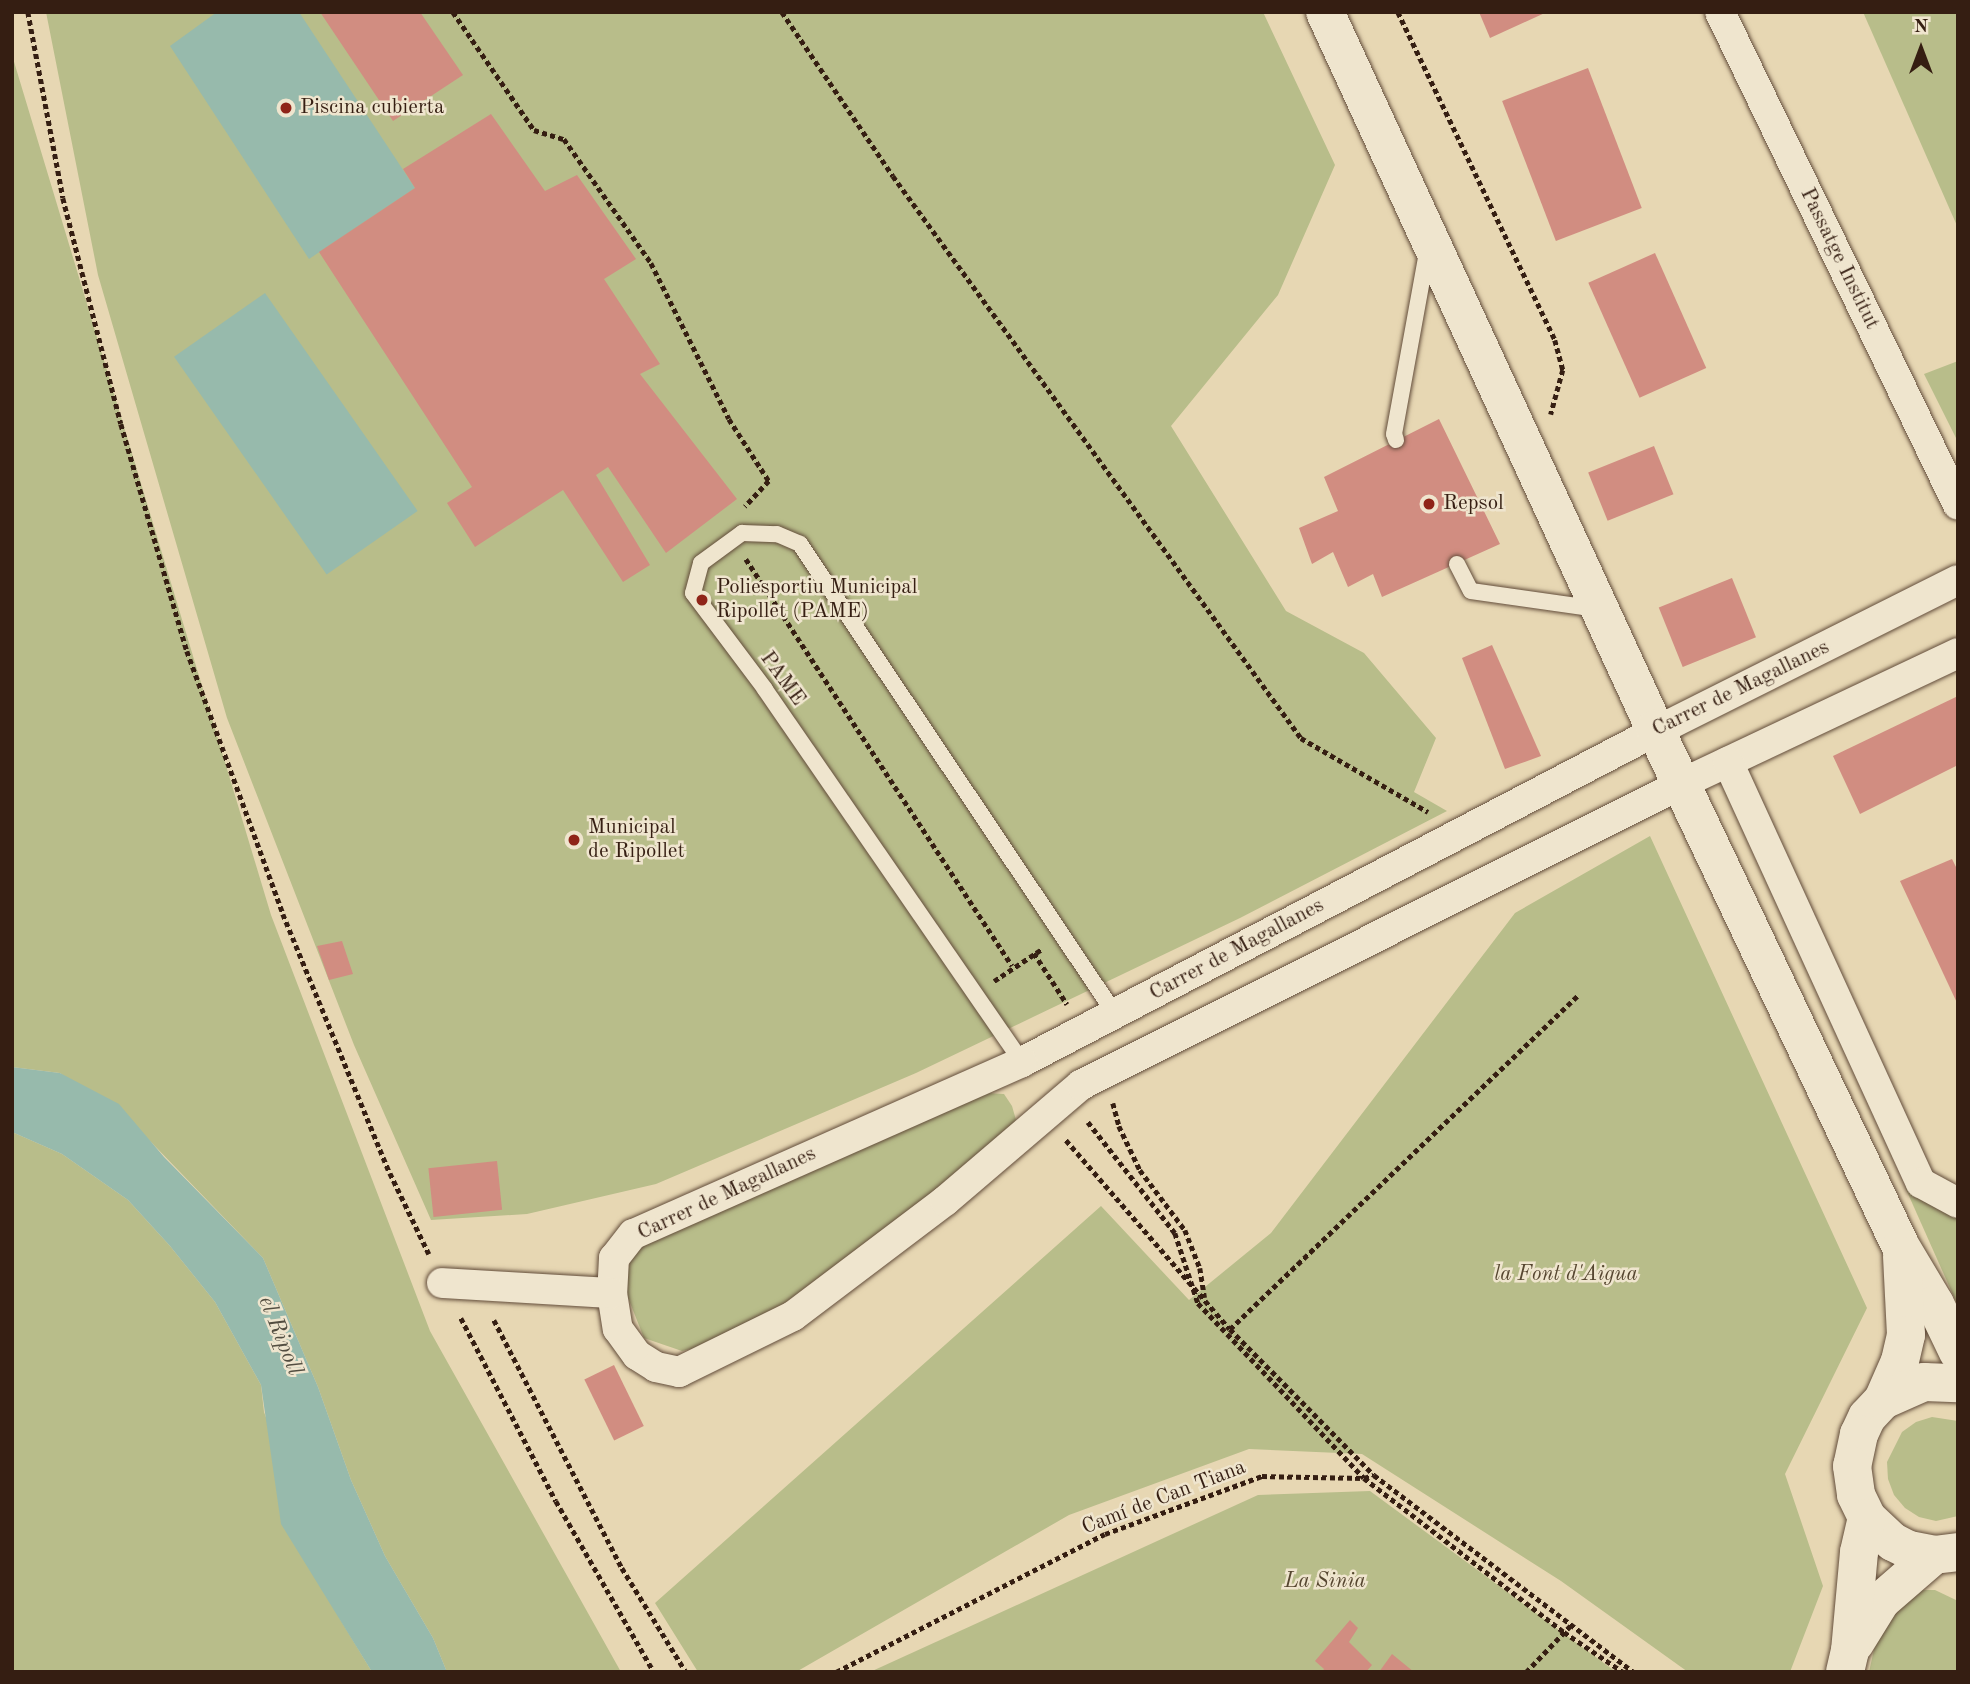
<!DOCTYPE html>
<meta charset="utf-8">
<style>
body{margin:0}
#map{position:relative;width:1970px;height:1684px;overflow:hidden;background:#e7d7b3;font-family:"Old Standard TT",serif}
div>[style]{position:absolute}
[style*='--x']{left:calc(var(--x)*1px);top:calc(var(--y)*1px);width:calc(var(--w)*1px);rotate:calc(var(--a)*1deg)}
.green>*{inset:0;background:#b8bd8a}
.water>*{inset:0;background:#97baac;transform-origin:0 0}
.building>*{inset:0;background:#d18d81;transform-origin:0 0}
.path>*{height:4.5px;margin-top:-2.25px;transform-origin:0;background:repeating-linear-gradient(90deg,#351e12 0 5px,transparent 0 8.5px)}
.roads{filter:drop-shadow(0 0 2px #624c3a) drop-shadow(0 0 2px #624c3a)}
.lane>*{height:16px;margin:-8px;padding:0 8px;transform-origin:8px;border-radius:8px;background:#efe5ce}
.street>*{height:30px;margin:-15px;padding:0 15px;transform-origin:15px;border-radius:15px;background:#efe5ce}
.secondary>*{height:38px;margin:-19px;padding:0 19px;transform-origin:19px;border-radius:19px;background:#efe5ce}
.dots>*{width:19px;height:19px;translate:-50% -50%;box-sizing:border-box;border:4px solid #efe5ce;border-radius:50%}
span{translate:-50% -50%;white-space:nowrap;text-align:center;line-height:1.15;-webkit-text-stroke:5px #efe5ce;paint-order:stroke}
.poi-label{font-size:21px;color:#351e12}
.left{translate:0 -50%;text-align:left}
.street-label{font-size:21px;color:#351e12}
.park-label{font-size:21px;color:#564630;font-style:italic}
.water-label{font-size:23px;color:#524d40;font-style:italic}
.frame{position:absolute;inset:0;border:14px solid #351e12;pointer-events:none}
.north{position:absolute;left:1886px;top:14px;width:70px;height:70px;-webkit-text-stroke:5px #efe5ce;paint-order:stroke;rotate:0deg;font-size:19px;font-weight:700;line-height:28px;text-align:center;color:#351e12}
.north::after{content:'';display:block;margin:auto;width:24px;height:32px;background:#351e12;clip-path:polygon(50% 0,100% 100%,50% 72%,0 100%)}
</style>
<div id="map">
<div class="green">
<div style="clip-path:polygon(46px 12px,1263px 12px,1335px 165px,1278px 295px,1171px 426px,1286px 611px,1364px 653px,1436px 738px,1414px 792px,1447px 811px,1240px 918px,916px 1073px,656px 1184px,527px 1214px,431px 1220px,354px 1045px,227px 718px,98px 275px)"></div>
<div style="clip-path:polygon(1863px 12px,1958px 12px,1958px 228px)"></div>
<div style="clip-path:polygon(12px 55px,271px 915px,430px 1331px,621px 1672px,447px 1672px,433px 1638px,385px 1556px,351px 1480px,318px 1387px,263px 1258px,150px 1141px,60px 1073px,12px 1067px)"></div>
<div style="clip-path:polygon(1958px 361px,1958px 442px,1924px 374px)"></div>
<div style="clip-path:polygon(1650px 836px,1867px 1308px,1785px 1474px,1823px 1586px,1790px 1672px,1688px 1672px,1561px 1581px,1362px 1454px,1249px 1449px,1069px 1515px,796px 1672px,698px 1672px,655px 1603px,1101px 1206px,1189px 1300px,1271px 1233px,1515px 913px)"></div>
<div style="clip-path:polygon(986px 1093px,1004px 1094px,1012px 1106px,1016px 1120px,1004px 1138px,785px 1303px,714px 1344px,682px 1351px,644px 1338px,623px 1285px,632px 1257px,647px 1241px)"></div>
<div style="clip-path:polygon(12px 1132px,62px 1154px,128px 1200px,170px 1246px,215px 1302px,261px 1385px,264px 1412px,340px 1619px,372px 1672px,12px 1672px)"></div>
<div style="clip-path:polygon(1905px 1187px,1958px 1216px,1958px 1306px)"></div>
<div style="clip-path:polygon(1932px 1417px,1958px 1421px,1958px 1516px,1936px 1521px,1919px 1517px,1905px 1508px,1894px 1495px,1888px 1479px,1887px 1462px,1902px 1432px,1916px 1422px)"></div>
<div style="clip-path:polygon(1370px 1491px,1616px 1672px,870px 1672px,1258px 1495px)"></div>
<div style="clip-path:polygon(1908px 1590px,1935px 1590px,1958px 1601px,1958px 1672px,1869px 1672px,1883px 1609px)"></div>
</div>
<div class="water">
<div style="clip-path:polygon(217px 12px,299px 12px,415px 188px,309px 259px,170px 46px)"></div>
<div style="left:265px;top:293px;width:266px;height:111px;rotate:55deg"></div>
<div style="clip-path:polygon(12px 1067px,60px 1073px,119px 1104px,164px 1157px,263px 1258px,318px 1387px,351px 1480px,385px 1556px,433px 1638px,447px 1672px,372px 1672px,281px 1524px,261px 1385px,215px 1302px,170px 1246px,128px 1200px,62px 1154px,12px 1132px)"></div>
</div>
<div class="building">
<div style="clip-path:polygon(320px 12px,420px 12px,463px 75px,393px 121px)"></div>
<div style="clip-path:polygon(1479px 12px,1547px 12px,1490px 38px)"></div>
<div style="left:1588px;top:68px;width:150px;height:92px;rotate:69deg"></div>
<div style="clip-path:polygon(491px 114px,545px 191px,577px 175px,636px 259px,604px 279px,660px 364px,640px 374px,737px 499px,666px 553px,608px 467px,596px 475px,650px 565px,623px 582px,563px 490px,475px 547px,447px 503px,472px 487px,319px 252px,415px 188px,403px 169px)"></div>
<div style="left:1655px;top:253px;width:126px;height:73px;rotate:66deg"></div>
<div style="clip-path:polygon(1439px 419px,1500px 544px,1382px 597px,1373px 574px,1348px 587px,1333px 552px,1312px 564px,1299px 528px,1338px 511px,1324px 477px)"></div>
<div style="left:1654px;top:446px;width:52px;height:71px;rotate:68deg"></div>
<div style="left:1732px;top:578px;width:64px;height:79px;rotate:68deg"></div>
<div style="clip-path:polygon(1492px 645px,1541px 756px,1505px 769px,1462px 658px)"></div>
<div style="clip-path:polygon(1958px 696px,1958px 765px,1860px 814px,1833px 756px)"></div>
<div style="clip-path:polygon(1952px 859px,1958px 871px,1958px 1005px,1900px 881px)"></div>
<div style="clip-path:polygon(342px 941px,353px 974px,329px 980px,317px 946px)"></div>
<div style="left:497px;top:1161px;width:49px;height:69px;rotate:84deg"></div>
<div style="left:614px;top:1365px;width:68px;height:33px;rotate:64deg"></div>
<div style="clip-path:polygon(1350px 1620px,1358px 1628px,1349px 1642px,1372px 1665px,1366px 1672px,1322px 1672px,1324px 1669px,1315px 1661px)"></div>
<div style="clip-path:polygon(1392px 1654px,1414px 1672px,1379px 1672px)"></div>
</div>
<div class="path">
<div style="--x:28;--y:12;--w:189;--a:79.3"></div>
<div style="--x:63;--y:198;--w:233;--a:75.6"></div>
<div style="--x:121;--y:424;--w:236;--a:73.8"></div>
<div style="--x:187;--y:651;--w:280;--a:69.9"></div>
<div style="--x:283;--y:914;--w:280;--a:67.6"></div>
<div style="--x:390;--y:1173;--w:90;--a:64.3"></div>
<div style="--x:453;--y:12;--w:143;--a:55.5"></div>
<div style="--x:534;--y:130;--w:31;--a:17"></div>
<div style="--x:564;--y:139;--w:151;--a:54.9"></div>
<div style="--x:651;--y:263;--w:174;--a:63.4"></div>
<div style="--x:729;--y:419;--w:74;--a:57.2"></div>
<div style="--x:769;--y:481;--w:35;--a:133"></div>
<div style="--x:782;--y:12;--w:198;--a:55.9"></div>
<div style="--x:893;--y:176;--w:694;--a:54.02"></div>
<div style="--x:1301;--y:738;--w:147;--a:30.2"></div>
<div style="--x:1398;--y:12;--w:364;--a:64.4"></div>
<div style="--x:1555;--y:340;--w:31;--a:75"></div>
<div style="--x:1563;--y:370;--w:46;--a:105.3"></div>
<div style="--x:746;--y:559;--w:486;--a:56.8"></div>
<div style="--x:1034;--y:953;--w:61;--a:57.1"></div>
<div style="--x:994;--y:981;--w:58;--a:-33.7"></div>
<div style="--x:1113;--y:1103;--w:24;--a:75"></div>
<div style="--x:1119;--y:1126;--w:49;--a:64.5"></div>
<div style="--x:1140;--y:1170;--w:75;--a:53.1"></div>
<div style="--x:1185;--y:1230;--w:41;--a:68.5"></div>
<div style="--x:1200;--y:1268;--w:30;--a:81"></div>
<div style="--x:1088;--y:1122;--w:141;--a:51.9"></div>
<div style="--x:1175;--y:1233;--w:74;--a:71.8"></div>
<div style="--x:1198;--y:1303;--w:241;--a:46.5"></div>
<div style="--x:1364;--y:1478;--w:252;--a:37.6"></div>
<div style="--x:1564;--y:1632;--w:71;--a:34.1"></div>
<div style="--x:1066;--y:1140;--w:250;--a:49.1"></div>
<div style="--x:1230;--y:1329;--w:205;--a:45.4"></div>
<div style="--x:1374;--y:1475;--w:326;--a:37.2"></div>
<div style="--x:461;--y:1318;--w:206;--a:62.6"></div>
<div style="--x:556;--y:1501;--w:197;--a:60.2"></div>
<div style="--x:494;--y:1320;--w:279;--a:62.7"></div>
<div style="--x:622;--y:1568;--w:122;--a:58.4"></div>
<div style="--x:1230;--y:1329;--w:481;--a:-43.8"></div>
<div style="--x:836;--y:1672;--w:302;--a:-27.2"></div>
<div style="--x:1105;--y:1534;--w:167;--a:-20.3"></div>
<div style="--x:1262;--y:1476;--w:102;--a:1.1"></div>
<div style="--x:1364;--y:1478;--w:10;--a:-17"></div>
<div style="--x:1526;--y:1672;--w:65;--a:-46.2"></div>
</div>
<div class="roads">
<div class="lane">
<div style="--x:1396;--y:440;--w:6;--a:-108"></div>
<div style="--x:1394;--y:434;--w:184;--a:-79.7"></div>
<div style="--x:1457;--y:564;--w:30;--a:63"></div>
<div style="--x:1471;--y:591;--w:128;--a:8.1"></div>
<div style="--x:1022;--y:1062;--w:453;--a:-124.6"></div>
<div style="--x:765;--y:689;--w:120;--a:-126.9"></div>
<div style="--x:693;--y:593;--w:31;--a:-75"></div>
<div style="--x:701;--y:563;--w:51;--a:-36.2"></div>
<div style="--x:742;--y:533;--w:35;--a:2"></div>
<div style="--x:777;--y:534;--w:25;--a:23"></div>
<div style="--x:800;--y:544;--w:566;--a:56.17"></div>
</div>
<div class="street">
<div style="--x:1720;--y:12;--w:547;--a:64.23"></div>
<div style="--x:1958;--y:580;--w:338;--a:153.4"></div>
<div style="--x:1656;--y:731;--w:715;--a:152.43"></div>
<div style="--x:1022;--y:1062;--w:425;--a:156.1"></div>
<div style="--x:633;--y:1234;--w:31;--a:128"></div>
<div style="--x:614;--y:1258;--w:35;--a:93"></div>
<div style="--x:612;--y:1293;--w:36;--a:81"></div>
<div style="--x:618;--y:1329;--w:32;--a:54"></div>
<div style="--x:637;--y:1355;--w:22;--a:32"></div>
<div style="--x:656;--y:1367;--w:24;--a:12"></div>
<div style="--x:679;--y:1372;--w:127;--a:-26.2"></div>
<div style="--x:793;--y:1316;--w:191;--a:-37.1"></div>
<div style="--x:945;--y:1201;--w:179;--a:-40.5"></div>
<div style="--x:1081;--y:1085;--w:671;--a:-26.64"></div>
<div style="--x:1681;--y:784;--w:306;--a:-25.3"></div>
<div style="--x:1728;--y:762;--w:463;--a:65.4"></div>
<div style="--x:1921;--y:1183;--w:42;--a:28.4"></div>
<div style="--x:442;--y:1283;--w:170;--a:3.4"></div>
</div>
<div class="secondary">
<div style="--x:1325;--y:12;--w:789;--a:65.29"></div>
<div style="--x:1655;--y:729;--w:573;--a:64.6"></div>
<div style="--x:1901;--y:1247;--w:66;--a:59.2"></div>
<div style="--x:1935;--y:1304;--w:53;--a:64.4"></div>
<div style="--x:1902;--y:1256;--w:79;--a:87.1"></div>
<div style="--x:1906;--y:1335;--w:27;--a:103"></div>
<div style="--x:1900;--y:1361;--w:43;--a:113.6"></div>
<div style="--x:1883;--y:1400;--w:23;--a:133"></div>
<div style="--x:1867;--y:1417;--w:19;--a:115"></div>
<div style="--x:1859;--y:1434;--w:33;--a:102"></div>
<div style="--x:1852;--y:1466;--w:29;--a:82"></div>
<div style="--x:1856;--y:1495;--w:25;--a:64"></div>
<div style="--x:1867;--y:1518;--w:35;--a:43"></div>
<div style="--x:1893;--y:1542;--w:18;--a:27"></div>
<div style="--x:1909;--y:1550;--w:25;--a:11"></div>
<div style="--x:1934;--y:1555;--w:24;--a:-7"></div>
<div style="--x:1883;--y:1400;--w:45;--a:-23.7"></div>
<div style="--x:1924;--y:1382;--w:34;--a:2"></div>
<div style="--x:1855;--y:1643;--w:49;--a:-58.2"></div>
<div style="--x:1881;--y:1601;--w:70;--a:-41"></div>
<div style="--x:1845;--y:1672;--w:22;--a:-77"></div>
<div style="--x:1850;--y:1651;--w:99;--a:-84.8"></div>
<div style="--x:1859;--y:1552;--w:35;--a:-77"></div>
</div>
</div>
<div class="dots">
<div style="left:286px;top:108px;background:#8f2418"></div>
<div style="left:1429px;top:504px;background:#8f2418"></div>
<div style="left:702px;top:600px;background:#8f2418"></div>
<div style="left:574px;top:840px;background:#8f2418"></div>
</div>
<div class="poi-label">
<span class="left" style="left:300px;top:108px">Piscina cubierta</span>
<span class="left" style="left:1443px;top:504px">Repsol</span>
<span class="left" style="left:716px;top:600px">Poliesportiu Municipal<br>Ripollet (PAME)</span>
<span class="left" style="left:588px;top:840px">Municipal<br>de Ripollet</span>
</div>
<div class="street-label">
<span style="left:1839px;top:259px;rotate:64deg">Passatge Institut</span>
<span style="left:782px;top:679px;rotate:54deg">PAME</span>
<span style="left:1741px;top:689px;rotate:-26deg">Carrer de Magallanes</span>
<span style="left:1237px;top:950px;rotate:-28deg">Carrer de Magallanes</span>
<span style="left:727px;top:1194px;rotate:-25deg">Carrer de Magallanes</span>
<span style="left:1164px;top:1498px;rotate:-21deg">Camí de Can Tiana</span>
</div>
<div class="park-label">
<span style="left:1566px;top:1275px">la Font d'Aigua</span>
<span style="left:1325px;top:1582px">La Sinia</span>
</div>
<div class="water-label">
<span style="left:280px;top:1336px;rotate:68deg">el Ripoll</span>
</div>
<div class="frame"></div>
<div class="north">N</div>
</div>
